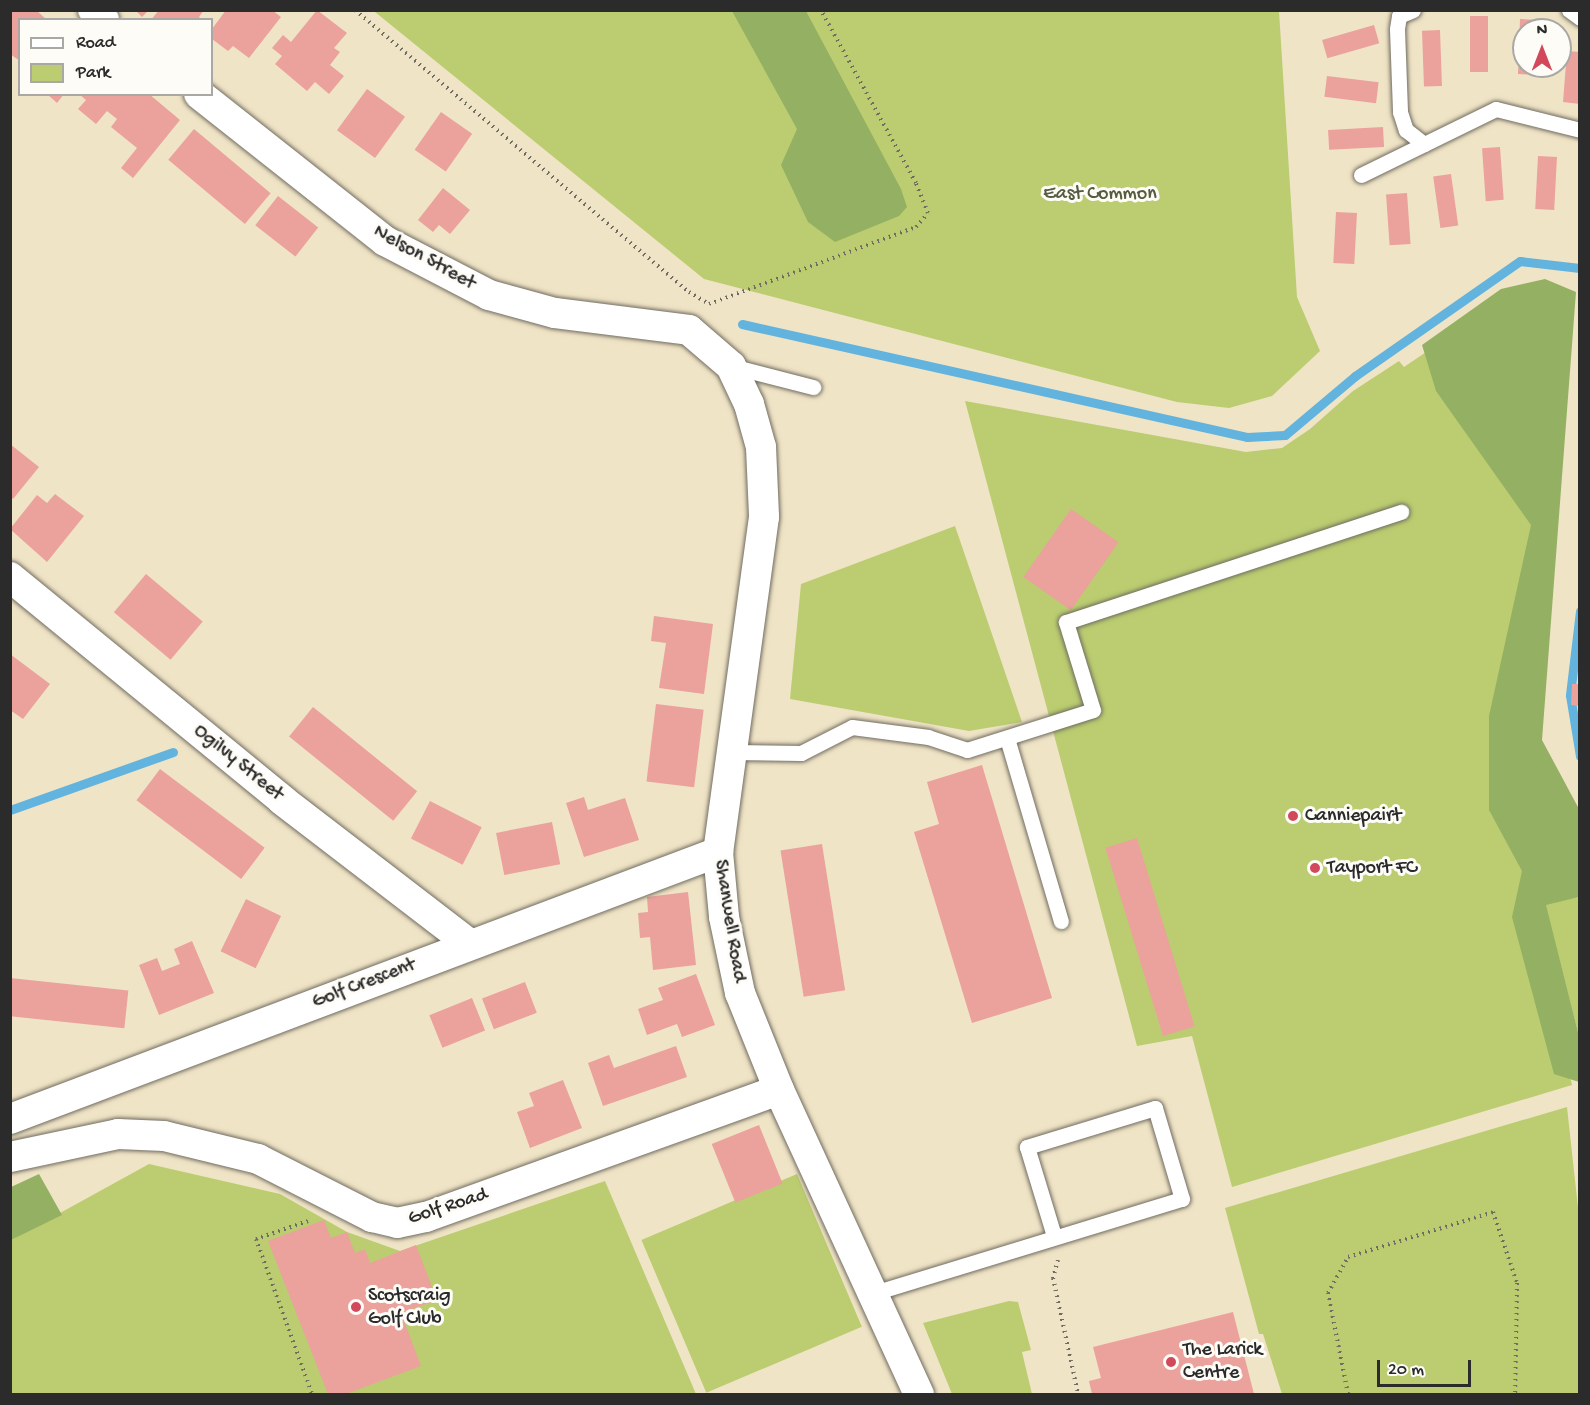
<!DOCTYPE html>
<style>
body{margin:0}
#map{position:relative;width:1590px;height:1405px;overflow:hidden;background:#f0e4c6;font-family:"Gochi Hand",sans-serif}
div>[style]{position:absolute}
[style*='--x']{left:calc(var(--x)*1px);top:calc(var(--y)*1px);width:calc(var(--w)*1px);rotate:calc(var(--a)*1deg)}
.green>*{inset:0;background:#bbcd70;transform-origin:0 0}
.forest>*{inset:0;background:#94b062}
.stream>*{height:9px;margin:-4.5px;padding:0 4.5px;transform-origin:4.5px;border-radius:4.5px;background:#62b3dd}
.building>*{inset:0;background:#eba19c;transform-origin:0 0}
.path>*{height:4px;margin-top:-2px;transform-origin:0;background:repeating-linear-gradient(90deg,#706c61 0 1.5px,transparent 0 6px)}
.roads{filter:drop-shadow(0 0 2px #706c61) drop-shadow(0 0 2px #706c61)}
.lane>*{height:15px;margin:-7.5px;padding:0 7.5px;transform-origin:7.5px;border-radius:7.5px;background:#fff}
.street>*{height:30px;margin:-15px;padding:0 15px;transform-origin:15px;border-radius:15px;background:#fff}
.dots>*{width:16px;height:16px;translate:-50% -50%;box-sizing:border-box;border:3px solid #fdfcf7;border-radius:50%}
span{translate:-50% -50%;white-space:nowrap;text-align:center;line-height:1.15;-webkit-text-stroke:6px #fdfcf7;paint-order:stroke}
.park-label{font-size:20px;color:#565c40}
.street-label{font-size:20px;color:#2b2b2b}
.poi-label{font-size:20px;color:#2b2b2b}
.left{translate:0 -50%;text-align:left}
.frame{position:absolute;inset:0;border:12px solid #2b2b2b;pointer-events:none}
.legend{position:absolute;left:18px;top:18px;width:195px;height:78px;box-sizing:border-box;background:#fdfcf7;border:2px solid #a9a8a5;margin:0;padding:8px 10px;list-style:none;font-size:18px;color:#2b2b2b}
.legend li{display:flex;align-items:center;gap:12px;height:30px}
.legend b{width:30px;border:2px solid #a9a8a5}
.north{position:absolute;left:1512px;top:18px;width:60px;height:60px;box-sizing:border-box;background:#fdfcf7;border:2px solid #a9a8a5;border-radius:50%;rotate:0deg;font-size:16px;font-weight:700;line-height:24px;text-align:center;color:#2b2b2b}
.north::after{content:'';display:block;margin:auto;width:21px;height:27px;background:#d1495b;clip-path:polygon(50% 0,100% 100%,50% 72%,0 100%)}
.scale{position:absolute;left:1377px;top:1360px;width:94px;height:27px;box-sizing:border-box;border:3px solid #2b2b2b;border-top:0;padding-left:8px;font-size:18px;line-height:21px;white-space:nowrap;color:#2b2b2b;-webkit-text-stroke:4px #fdfcf7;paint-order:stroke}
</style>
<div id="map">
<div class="green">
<div style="clip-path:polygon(1279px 11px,1297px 297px,1320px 351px,1272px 396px,1229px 408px,1177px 402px,704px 279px,375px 12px)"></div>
<div style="clip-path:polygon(1447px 338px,1539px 472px,1497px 762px,1572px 1085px,1232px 1187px,1192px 1036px,1137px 1046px,965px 401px,1246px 452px,1282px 448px,1310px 429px,1353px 391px,1399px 361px,1404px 367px)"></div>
<div style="clip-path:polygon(955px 526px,1022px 722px,969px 731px,790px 699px,801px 584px)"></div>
<div style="clip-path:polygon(1579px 897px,1579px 1036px,1545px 904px)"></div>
<div style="clip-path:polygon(1567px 1107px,1580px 1226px,1579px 1394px,1282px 1394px,1263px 1334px,1259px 1334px,1225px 1208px)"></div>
<div style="clip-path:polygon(149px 1164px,280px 1194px,347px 1232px,400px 1251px,605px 1181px,696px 1394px,11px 1394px,11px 1240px)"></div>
<div style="left:797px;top:1174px;width:166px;height:169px;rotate:67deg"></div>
<div style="clip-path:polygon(1009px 1301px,1018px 1302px,1031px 1350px,1022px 1352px,1032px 1394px,952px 1394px,923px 1323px)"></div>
</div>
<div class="forest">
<div style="clip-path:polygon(732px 11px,806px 11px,901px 189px,907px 207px,899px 216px,835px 242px,808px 222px,781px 165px,797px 129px)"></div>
<div style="clip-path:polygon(1545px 279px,1576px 292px,1542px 740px,1579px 809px,1579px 897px,1546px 905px,1579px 1036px,1579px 1082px,1554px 1074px,1512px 917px,1522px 871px,1489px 810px,1489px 716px,1531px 525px,1436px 391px,1422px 345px,1501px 289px)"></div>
<div style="clip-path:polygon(39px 1174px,62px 1215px,11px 1240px,11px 1187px)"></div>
</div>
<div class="stream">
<div style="--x:742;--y:324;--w:517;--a:12.61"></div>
<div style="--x:1247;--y:437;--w:38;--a:-3"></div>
<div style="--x:1285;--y:435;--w:92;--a:-40.1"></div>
<div style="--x:1355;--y:376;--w:201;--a:-34.9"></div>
<div style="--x:1520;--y:261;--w:60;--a:6.7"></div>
<div style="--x:1580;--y:611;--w:85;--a:96.8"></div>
<div style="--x:1570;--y:695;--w:62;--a:80.7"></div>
<div style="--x:10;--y:810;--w:173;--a:-19.6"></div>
</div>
<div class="building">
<div style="clip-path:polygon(10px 10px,36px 10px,47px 20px,20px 20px,20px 61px,10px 54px)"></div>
<div style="clip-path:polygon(135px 10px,149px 10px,142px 17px)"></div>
<div style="clip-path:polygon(159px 10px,204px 10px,199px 17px,202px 20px,151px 20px)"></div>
<div style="clip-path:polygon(226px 10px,272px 10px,281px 17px,249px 58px,233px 46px,228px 51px,212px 39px,212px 29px)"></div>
<div style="clip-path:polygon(317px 10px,347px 33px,334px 48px,340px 52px,330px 65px,344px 76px,329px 94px,315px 82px,307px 91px,275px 64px,282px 56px,272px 48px,283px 35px,291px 42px)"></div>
<div style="left:1470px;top:16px;width:18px;height:56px"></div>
<div style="clip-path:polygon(1520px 19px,1539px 20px,1539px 30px,1524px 30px,1524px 66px,1537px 66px,1537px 75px,1518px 74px)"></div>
<div style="left:1374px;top:25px;width:19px;height:54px;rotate:74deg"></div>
<div style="left:1440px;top:30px;width:56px;height:18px;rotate:88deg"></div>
<div style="clip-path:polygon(1567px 51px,1580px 52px,1580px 104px,1563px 102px)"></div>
<div style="left:1327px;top:76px;width:52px;height:21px;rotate:7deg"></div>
<div style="left:367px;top:89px;width:47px;height:51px;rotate:36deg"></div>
<div style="clip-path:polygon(47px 94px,64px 94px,57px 103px)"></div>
<div style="clip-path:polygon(79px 94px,149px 94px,180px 120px,133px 178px,121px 168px,137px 148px,111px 127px,117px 119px,107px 111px,96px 124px,78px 109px,86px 100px)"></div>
<div style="left:441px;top:112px;width:38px;height:46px;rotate:35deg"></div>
<div style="left:1383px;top:127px;width:20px;height:55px;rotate:87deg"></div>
<div style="left:194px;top:129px;width:100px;height:40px;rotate:40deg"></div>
<div style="left:1500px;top:147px;width:53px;height:18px;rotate:86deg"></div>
<div style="left:1538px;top:156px;width:19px;height:53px;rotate:3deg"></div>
<div style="left:1451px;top:174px;width:52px;height:18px;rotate:82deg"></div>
<div style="clip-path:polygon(443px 188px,470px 210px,450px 234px,439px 225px,433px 232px,418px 220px)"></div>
<div style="left:1407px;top:193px;width:51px;height:21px;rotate:86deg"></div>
<div style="left:278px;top:196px;width:51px;height:37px;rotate:38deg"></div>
<div style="left:1336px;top:212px;width:21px;height:51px;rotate:3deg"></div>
<div style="clip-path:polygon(10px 444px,39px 467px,13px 499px,10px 496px)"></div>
<div style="clip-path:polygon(55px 494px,84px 516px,47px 562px,10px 529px,37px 495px,47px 503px)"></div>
<div style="left:1071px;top:509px;width:58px;height:83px;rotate:35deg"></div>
<div style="left:146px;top:574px;width:74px;height:50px;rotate:40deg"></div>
<div style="clip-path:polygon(654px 616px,713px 624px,704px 694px,659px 688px,666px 643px,651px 641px)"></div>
<div style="clip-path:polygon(10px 654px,50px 684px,23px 719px,10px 710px)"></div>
<div style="clip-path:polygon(1572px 684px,1580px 684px,1580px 706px,1571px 705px)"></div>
<div style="left:656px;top:704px;width:48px;height:78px;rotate:7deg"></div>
<div style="left:313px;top:707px;width:134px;height:38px;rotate:39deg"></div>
<div style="clip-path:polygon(982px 765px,1052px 998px,972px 1023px,914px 832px,939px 824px,927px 782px)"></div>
<div style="left:160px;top:769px;width:131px;height:39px;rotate:37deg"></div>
<div style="clip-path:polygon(584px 797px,588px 810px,625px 798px,639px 840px,584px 857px,566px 803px)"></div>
<div style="left:430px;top:801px;width:58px;height:42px;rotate:27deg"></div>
<div style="left:552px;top:822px;width:43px;height:57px;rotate:79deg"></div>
<div style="left:1137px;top:838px;width:197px;height:33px;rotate:73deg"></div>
<div style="left:822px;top:844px;width:148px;height:42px;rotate:81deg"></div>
<div style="clip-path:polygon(688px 892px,696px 965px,653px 970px,650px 937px,640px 938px,638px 913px,648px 912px,647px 897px)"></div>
<div style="left:246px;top:899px;width:39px;height:58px;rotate:26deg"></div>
<div style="clip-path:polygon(192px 941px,214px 993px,159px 1015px,139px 965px,157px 958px,162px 971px,180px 964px,174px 949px)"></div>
<div style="clip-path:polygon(696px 974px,715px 1025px,682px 1037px,677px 1024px,647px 1035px,638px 1009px,663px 1000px,658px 988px)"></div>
<div style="left:10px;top:978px;width:119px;height:38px;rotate:6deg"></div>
<div style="left:525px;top:982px;width:33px;height:46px;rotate:69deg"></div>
<div style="left:472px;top:998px;width:35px;height:46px;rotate:68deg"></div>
<div style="clip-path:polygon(676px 1046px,687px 1077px,603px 1106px,588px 1063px,609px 1055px,614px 1068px)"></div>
<div style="clip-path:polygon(563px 1080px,582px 1128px,530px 1148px,517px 1112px,534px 1106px,529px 1093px)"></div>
<div style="left:759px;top:1125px;width:63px;height:51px;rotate:68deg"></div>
<div style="clip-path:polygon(324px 1220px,331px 1238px,347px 1232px,355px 1253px,365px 1249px,370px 1263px,416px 1245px,437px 1300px,401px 1313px,421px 1366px,346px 1394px,328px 1394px,268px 1241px)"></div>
<div style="clip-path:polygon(1233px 1312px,1254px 1394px,1092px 1394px,1089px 1381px,1101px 1378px,1093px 1347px)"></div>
</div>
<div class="path">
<div style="--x:355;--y:10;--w:437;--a:40.2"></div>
<div style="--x:689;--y:292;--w:23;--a:31"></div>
<div style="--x:709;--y:304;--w:221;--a:-20.4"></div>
<div style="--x:916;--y:227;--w:18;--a:-49"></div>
<div style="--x:928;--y:213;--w:32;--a:-112"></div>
<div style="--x:916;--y:183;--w:197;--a:-118.8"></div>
<div style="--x:308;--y:1221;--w:55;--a:160.9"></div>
<div style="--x:256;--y:1239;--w:165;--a:70.1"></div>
<div style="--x:1058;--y:1260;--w:19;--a:106"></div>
<div style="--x:1053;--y:1278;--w:119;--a:77.8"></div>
<div style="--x:1348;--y:1394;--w:103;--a:-101.2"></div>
<div style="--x:1328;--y:1293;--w:41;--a:-60.9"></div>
<div style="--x:1348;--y:1257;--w:152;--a:-17.2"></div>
<div style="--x:1493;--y:1212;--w:75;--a:71.3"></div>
<div style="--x:1517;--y:1283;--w:111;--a:91"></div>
</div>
<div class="roads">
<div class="lane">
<div style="--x:1413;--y:10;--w:15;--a:157"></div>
<div style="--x:1399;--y:16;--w:13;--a:99"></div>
<div style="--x:1397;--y:29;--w:83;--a:87.9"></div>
<div style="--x:1400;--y:112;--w:19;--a:72"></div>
<div style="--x:1406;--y:130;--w:23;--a:38"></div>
<div style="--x:1569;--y:10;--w:14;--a:36"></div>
<div style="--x:1361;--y:175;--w:150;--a:-26.1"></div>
<div style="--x:1496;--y:109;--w:87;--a:14"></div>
<div style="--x:731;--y:366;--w:85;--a:14.4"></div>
<div style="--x:1007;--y:738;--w:191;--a:73.6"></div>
<div style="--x:734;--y:752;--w:67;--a:0.9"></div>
<div style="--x:801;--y:753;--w:57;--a:-27"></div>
<div style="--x:852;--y:727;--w:77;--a:7.5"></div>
<div style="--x:928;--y:737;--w:41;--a:18.4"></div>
<div style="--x:967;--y:750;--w:132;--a:-17.6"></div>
<div style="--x:1093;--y:710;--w:92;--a:-107.1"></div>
<div style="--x:1066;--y:622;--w:353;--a:-18.2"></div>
<div style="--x:874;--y:1293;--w:322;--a:-17"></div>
<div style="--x:1182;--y:1199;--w:95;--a:-106.5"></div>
<div style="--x:1155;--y:1108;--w:134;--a:163.1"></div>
<div style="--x:1027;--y:1147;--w:93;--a:73.1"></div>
</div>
<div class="street">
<div style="--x:93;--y:10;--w:15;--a:42"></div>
<div style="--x:199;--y:94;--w:237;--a:38.3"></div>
<div style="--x:385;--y:241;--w:117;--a:27.4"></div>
<div style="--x:489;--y:295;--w:68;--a:15.3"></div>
<div style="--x:555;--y:313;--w:135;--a:7.2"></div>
<div style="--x:689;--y:330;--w:55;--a:40.6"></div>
<div style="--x:731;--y:366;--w:42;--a:64.7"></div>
<div style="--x:749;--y:404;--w:45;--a:74.4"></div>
<div style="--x:761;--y:447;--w:70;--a:87.5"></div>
<div style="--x:764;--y:517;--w:338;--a:97.8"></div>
<div style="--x:718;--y:852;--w:65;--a:84.7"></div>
<div style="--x:724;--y:917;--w:78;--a:78.1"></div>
<div style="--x:740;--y:993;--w:105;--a:68.1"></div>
<div style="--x:779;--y:1090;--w:335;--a:65.3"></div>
<div style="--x:10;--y:577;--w:352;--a:39.3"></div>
<div style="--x:282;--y:800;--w:237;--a:37.5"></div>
<div style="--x:10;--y:1119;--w:757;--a:-20.66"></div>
<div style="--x:10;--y:1157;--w:110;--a:-12"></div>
<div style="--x:118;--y:1134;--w:46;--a:2.5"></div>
<div style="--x:164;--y:1136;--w:97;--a:13.7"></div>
<div style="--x:258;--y:1159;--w:128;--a:27"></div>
<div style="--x:372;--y:1217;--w:26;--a:13"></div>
<div style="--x:397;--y:1223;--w:30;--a:-12"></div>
<div style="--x:426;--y:1217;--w:375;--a:-19.8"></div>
</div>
</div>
<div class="dots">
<div style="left:1293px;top:816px;background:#d1495b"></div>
<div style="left:1315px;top:868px;background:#d1495b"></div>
<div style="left:356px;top:1307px;background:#d1495b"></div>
<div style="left:1171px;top:1362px;background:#d1495b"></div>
</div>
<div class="park-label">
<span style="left:1100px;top:194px">East Common</span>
</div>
<div class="street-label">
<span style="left:424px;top:258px;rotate:29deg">Nelson Street</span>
<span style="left:238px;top:763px;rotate:39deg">Ogilvy Street</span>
<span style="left:729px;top:921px;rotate:81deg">Shanwell Road</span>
<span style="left:364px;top:984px;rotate:-21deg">Golf Crescent</span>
<span style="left:448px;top:1207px;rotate:-18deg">Golf Road</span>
</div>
<div class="poi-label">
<span class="left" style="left:1305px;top:816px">Canniepairt</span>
<span class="left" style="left:1327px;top:868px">Tayport FC</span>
<span class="left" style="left:368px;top:1308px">Scotscraig<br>Golf Club</span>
<span class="left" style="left:1183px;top:1362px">The Larick<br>Centre</span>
</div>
<div class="frame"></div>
<ul class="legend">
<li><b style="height:8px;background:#fff"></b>Road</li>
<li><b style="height:16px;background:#bbcd70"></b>Park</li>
</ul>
<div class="north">N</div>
<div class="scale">20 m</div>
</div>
